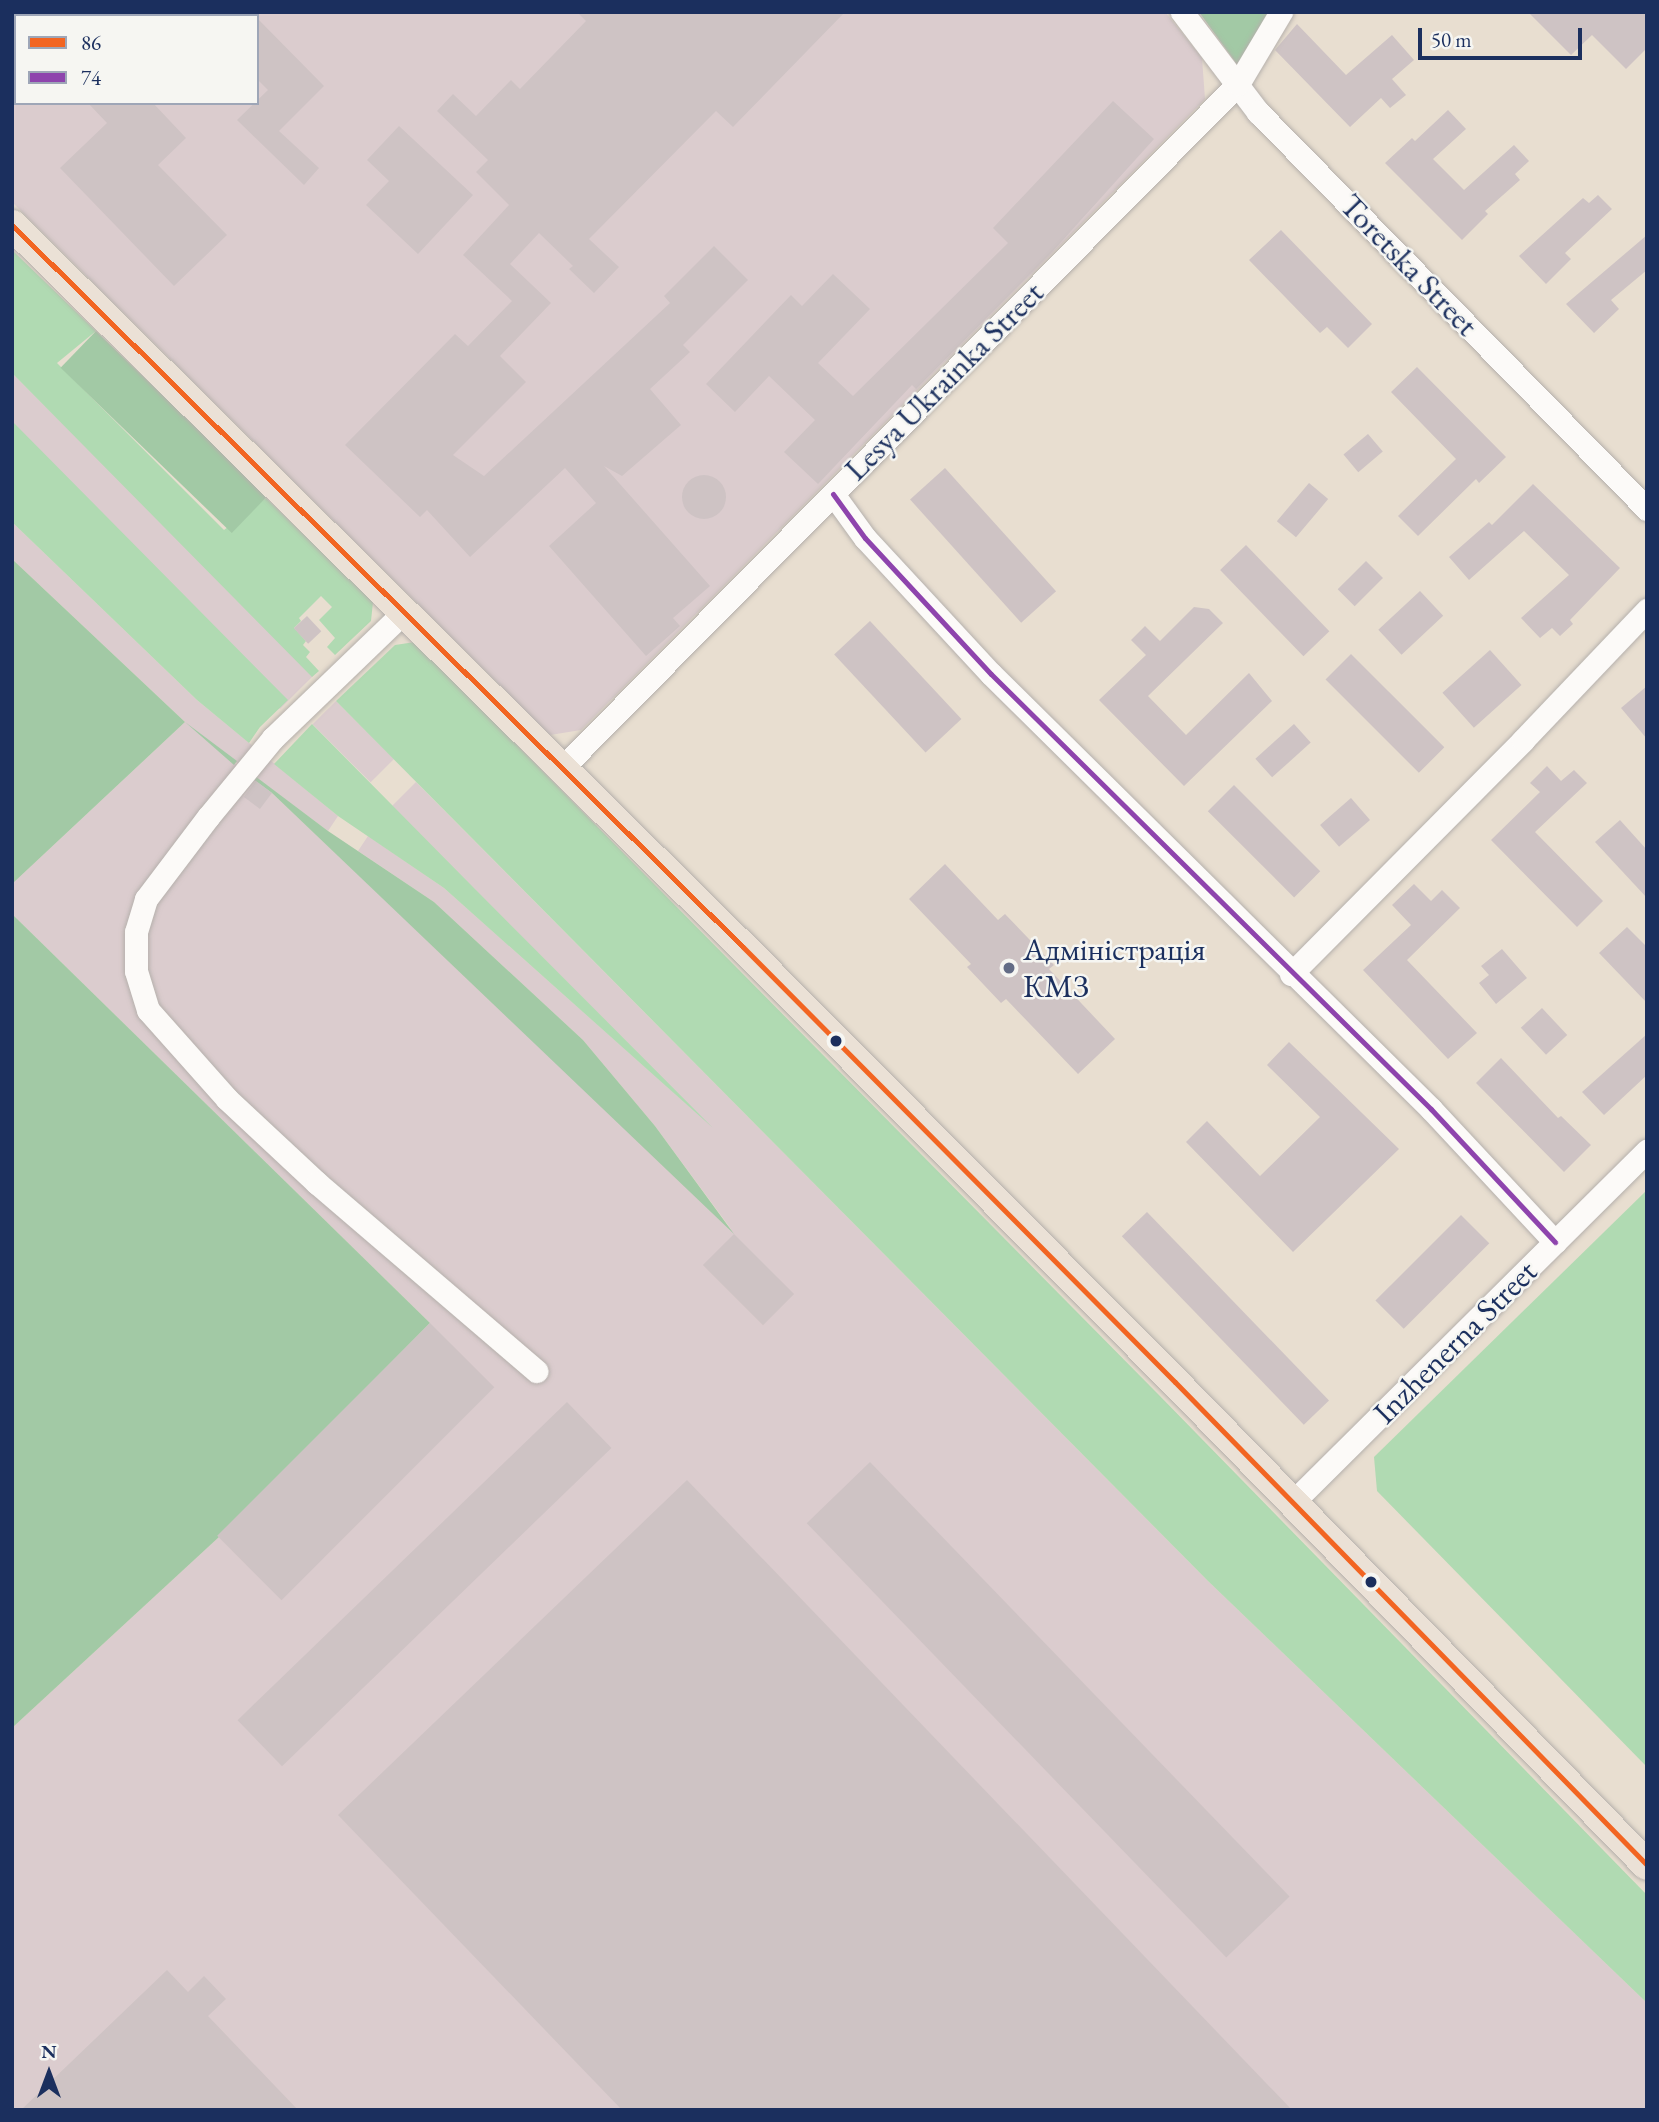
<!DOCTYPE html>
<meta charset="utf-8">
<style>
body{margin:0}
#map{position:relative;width:1659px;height:2122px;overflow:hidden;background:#e8ded0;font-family:"EB Garamond",serif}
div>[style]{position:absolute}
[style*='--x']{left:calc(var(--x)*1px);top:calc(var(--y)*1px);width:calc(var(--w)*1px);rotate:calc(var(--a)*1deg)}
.industrial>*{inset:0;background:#dbccce;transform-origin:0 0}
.green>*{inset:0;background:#b0dab2}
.forest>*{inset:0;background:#a2c9a5;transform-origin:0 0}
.building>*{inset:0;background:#cec3c4;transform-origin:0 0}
.round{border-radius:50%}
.roads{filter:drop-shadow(0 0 2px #b5b0ac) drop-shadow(0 0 2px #b5b0ac)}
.minor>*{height:23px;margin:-11.5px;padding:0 11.5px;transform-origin:11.5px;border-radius:11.5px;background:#fcfaf8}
.major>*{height:30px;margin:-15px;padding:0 15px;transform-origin:15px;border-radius:15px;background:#ebe1d6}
.bus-1>*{height:5px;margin:-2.5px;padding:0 2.5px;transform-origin:2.5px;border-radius:2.5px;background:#f26522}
.bus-2>*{height:5px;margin:-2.5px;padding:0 2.5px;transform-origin:2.5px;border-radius:2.5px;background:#8e44ad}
.dots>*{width:19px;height:19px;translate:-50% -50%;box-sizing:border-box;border:4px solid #f6f6f2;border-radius:50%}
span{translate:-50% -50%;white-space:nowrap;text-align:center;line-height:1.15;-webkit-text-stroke:5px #f6f6f2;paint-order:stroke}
.street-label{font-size:32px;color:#1b2f5e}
.poi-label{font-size:32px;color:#1b2f5e}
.left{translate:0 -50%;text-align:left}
.frame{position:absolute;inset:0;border:14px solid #1b2f5e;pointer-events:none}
.legend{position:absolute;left:14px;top:14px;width:245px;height:91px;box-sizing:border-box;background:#f6f6f2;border:2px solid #9ea6b7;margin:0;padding:9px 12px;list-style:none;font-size:21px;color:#1b2f5e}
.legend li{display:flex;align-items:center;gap:14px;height:35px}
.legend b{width:35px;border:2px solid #9ea6b7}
.north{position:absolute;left:14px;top:2038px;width:70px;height:70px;-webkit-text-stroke:5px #f6f6f2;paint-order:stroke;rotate:0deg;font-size:19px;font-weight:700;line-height:28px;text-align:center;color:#1b2f5e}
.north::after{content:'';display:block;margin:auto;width:24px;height:32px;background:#1b2f5e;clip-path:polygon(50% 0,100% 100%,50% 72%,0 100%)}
.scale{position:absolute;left:1418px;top:28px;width:164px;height:32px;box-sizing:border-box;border:4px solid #1b2f5e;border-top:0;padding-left:9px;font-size:21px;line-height:24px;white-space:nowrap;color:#1b2f5e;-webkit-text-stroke:5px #f6f6f2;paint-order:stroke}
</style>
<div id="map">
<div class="industrial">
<div style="clip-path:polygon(evenodd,12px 12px,1165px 12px,1202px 58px,1205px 99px,581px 730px,550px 735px,12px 202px,12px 12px,16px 16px,257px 16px,257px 103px,16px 103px,16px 16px)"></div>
<div style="left:12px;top:373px;width:427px;height:48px;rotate:45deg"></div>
<div style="clip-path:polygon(12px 522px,197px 700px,338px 816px,328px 831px,197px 733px,272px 793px,731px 1229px,655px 1126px,583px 1040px,434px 902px,358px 851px,368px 836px,444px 888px,700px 1116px,392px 806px,416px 782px,1208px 1581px,1647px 2003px,1647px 2110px,12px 2110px,12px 1728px,219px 1537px,430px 1323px,12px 914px,12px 884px,185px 722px,12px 559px)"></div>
<div style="left:336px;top:701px;width:82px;height:33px;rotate:45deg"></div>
</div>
<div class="green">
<div style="clip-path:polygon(12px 250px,96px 331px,57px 363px,224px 530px,266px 498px,373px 602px,371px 621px,335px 655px,327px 647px,335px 638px,319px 620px,332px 607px,321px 596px,299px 618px,301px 621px,294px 628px,306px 641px,303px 645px,310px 652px,306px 657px,319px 671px,312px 677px,12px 373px)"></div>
<div style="clip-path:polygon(12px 421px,288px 700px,260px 727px,249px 743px,197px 700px,12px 522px)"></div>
<div style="clip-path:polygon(415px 642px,1157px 1393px,1647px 1895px,1647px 2003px,1208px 1581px,336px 701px,395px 645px)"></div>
<div style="clip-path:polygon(312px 724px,473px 887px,713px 1128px,444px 888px,338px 816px,274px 764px)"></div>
<div style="clip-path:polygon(1647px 1190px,1647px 1767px,1377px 1491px,1374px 1457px)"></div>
</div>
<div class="forest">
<div style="clip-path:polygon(1199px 12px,1269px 12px,1239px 67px)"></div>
<div style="left:96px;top:331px;width:238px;height:51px;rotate:44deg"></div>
<div style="clip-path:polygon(12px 559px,185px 722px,237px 761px,234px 765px,185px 722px,12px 884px)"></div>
<div style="clip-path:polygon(255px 776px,328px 831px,434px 902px,583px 1040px,655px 1126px,734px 1234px,272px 793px,253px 779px)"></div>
<div style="clip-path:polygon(12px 914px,430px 1323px,219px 1537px,12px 1728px)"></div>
</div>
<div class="building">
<div style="clip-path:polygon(577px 12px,845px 12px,733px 127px,716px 111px,589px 239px,619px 267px,594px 293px,569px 269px,573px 266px,539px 233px,510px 264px,551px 303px,500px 356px,526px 382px,453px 455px,484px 476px,670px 303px,664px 296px,714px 246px,748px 280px,683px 345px,690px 352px,650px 389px,681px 425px,622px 476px,604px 466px,710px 586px,673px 618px,680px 626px,646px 656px,549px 546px,596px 503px,565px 468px,470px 557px,427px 510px,420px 517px,345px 445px,455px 334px,468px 346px,512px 301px,463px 255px,509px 205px,476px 172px,488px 160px,437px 111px,453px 94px,476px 116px,511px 80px,520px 89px,586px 21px)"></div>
<div style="clip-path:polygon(1528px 12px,1647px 12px,1647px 48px,1626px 69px,1592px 35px,1571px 55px)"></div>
<div style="clip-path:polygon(257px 18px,324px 86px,279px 131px,319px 168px,304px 185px,237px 120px,268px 90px,257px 79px)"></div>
<div style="clip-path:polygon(1297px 24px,1346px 75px,1392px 35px,1414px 60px,1392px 79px,1406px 95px,1390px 108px,1381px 98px,1350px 127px,1275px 50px)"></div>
<div style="clip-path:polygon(1113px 101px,1154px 139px,1053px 251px,916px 389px,912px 385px,818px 484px,784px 452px,815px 420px,769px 376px,735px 412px,706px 384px,791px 295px,802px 306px,833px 274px,870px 309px,818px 363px,853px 396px,1008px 243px,993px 228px)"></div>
<div style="clip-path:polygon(88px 103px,153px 103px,186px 138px,158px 165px,227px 235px,174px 286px,60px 168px,107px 123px)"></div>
<div style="clip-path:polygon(1448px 110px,1466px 129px,1433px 159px,1464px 190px,1514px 145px,1529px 161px,1515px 174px,1520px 180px,1485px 211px,1488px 214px,1462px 240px,1385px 163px,1412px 138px,1415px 141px)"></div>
<div style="clip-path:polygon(399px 126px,473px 195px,418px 254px,366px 205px,389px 181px,367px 160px)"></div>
<div style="clip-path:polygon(1598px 195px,1612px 209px,1565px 253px,1571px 259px,1546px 284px,1519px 256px,1583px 198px,1589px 203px)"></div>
<div style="clip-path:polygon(1281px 230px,1372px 324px,1348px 348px,1327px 327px,1320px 333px,1249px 260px)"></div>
<div style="clip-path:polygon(1647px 235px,1647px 270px,1611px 300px,1619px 309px,1594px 333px,1566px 304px)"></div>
<div style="clip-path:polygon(1417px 367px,1506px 457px,1479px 483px,1476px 479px,1418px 536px,1398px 516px,1456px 459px,1391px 392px)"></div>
<div style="left:1368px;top:434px;width:23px;height:32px;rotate:50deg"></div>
<div style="left:945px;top:468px;width:166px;height:47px;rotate:48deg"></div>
<div class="round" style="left:682px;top:475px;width:44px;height:44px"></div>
<div style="left:1309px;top:483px;width:25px;height:50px;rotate:40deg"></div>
<div style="clip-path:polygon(1533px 484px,1620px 568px,1570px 620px,1573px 624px,1560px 636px,1552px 628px,1540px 638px,1521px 618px,1569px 575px,1524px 531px,1469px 580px,1449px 557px,1489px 522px,1492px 525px)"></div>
<div style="left:1246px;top:545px;width:120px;height:36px;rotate:46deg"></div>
<div style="left:1366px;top:561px;width:24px;height:40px;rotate:45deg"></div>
<div style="left:1420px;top:591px;width:34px;height:57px;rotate:47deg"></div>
<div style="clip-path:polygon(1194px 607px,1209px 609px,1223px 623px,1148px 696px,1186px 735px,1249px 673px,1272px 701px,1184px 786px,1099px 700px,1146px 655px,1131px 640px,1145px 626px,1160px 641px)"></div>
<div style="left:307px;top:616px;width:21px;height:18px;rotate:47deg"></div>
<div style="left:870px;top:621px;width:134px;height:49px;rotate:47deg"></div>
<div style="left:1490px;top:650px;width:47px;height:64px;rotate:48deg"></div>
<div style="left:1351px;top:654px;width:132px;height:36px;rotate:45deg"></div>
<div style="clip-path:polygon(1647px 686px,1647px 739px,1621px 708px)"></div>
<div style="left:1294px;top:724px;width:25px;height:52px;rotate:48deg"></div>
<div style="clip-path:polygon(1547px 766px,1561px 781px,1574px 770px,1587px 783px,1535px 832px,1603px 901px,1577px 927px,1491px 840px,1540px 792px,1530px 783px)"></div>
<div style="left:256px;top:781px;width:20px;height:20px;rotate:37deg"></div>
<div style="left:1234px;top:785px;width:122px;height:37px;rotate:45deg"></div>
<div style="left:1351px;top:798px;width:29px;height:41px;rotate:49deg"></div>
<div style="clip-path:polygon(1620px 820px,1647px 850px,1647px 898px,1595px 842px)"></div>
<div style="clip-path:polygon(945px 864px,998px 920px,1005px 914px,1054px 965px,1049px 969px,1115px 1039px,1078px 1074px,1006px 999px,1001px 1003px,967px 967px,971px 964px,909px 899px)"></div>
<div style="clip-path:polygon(1414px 884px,1431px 901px,1442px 890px,1460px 908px,1407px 960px,1477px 1033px,1448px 1059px,1363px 970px,1411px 925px,1392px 905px)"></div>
<div style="clip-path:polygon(1627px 927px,1647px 947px,1647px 1003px,1599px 953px)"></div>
<div style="clip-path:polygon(1502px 949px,1527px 978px,1496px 1004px,1479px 983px,1489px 975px,1481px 966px)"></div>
<div style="left:1542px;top:1008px;width:37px;height:29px;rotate:47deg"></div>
<div style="clip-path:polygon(1647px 1034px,1647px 1075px,1604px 1115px,1582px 1092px)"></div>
<div style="clip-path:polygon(1289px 1042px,1399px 1149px,1293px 1252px,1186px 1142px,1207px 1121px,1260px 1176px,1320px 1117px,1267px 1065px)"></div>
<div style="clip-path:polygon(1501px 1058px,1558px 1118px,1561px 1116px,1591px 1145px,1564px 1172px,1476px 1083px)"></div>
<div style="left:1147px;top:1212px;width:262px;height:35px;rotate:46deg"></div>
<div style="left:1461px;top:1215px;width:40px;height:121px;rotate:45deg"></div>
<div style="left:734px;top:1234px;width:85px;height:44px;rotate:45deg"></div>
<div style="left:430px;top:1323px;width:91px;height:301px;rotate:45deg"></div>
<div style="left:567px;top:1402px;width:64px;height:458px;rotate:46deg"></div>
<div style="left:870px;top:1462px;width:604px;height:88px;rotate:46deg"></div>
<div style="clip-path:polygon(687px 1480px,1292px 2110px,622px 2110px,338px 1815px)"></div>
<div style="clip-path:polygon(167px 1970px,188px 1992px,204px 1976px,226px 1999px,208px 2016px,298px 2110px,21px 2110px)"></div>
</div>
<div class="roads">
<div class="minor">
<div style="--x:1182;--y:12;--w:126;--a:52.8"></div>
<div style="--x:1258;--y:112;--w:556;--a:45.58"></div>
<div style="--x:833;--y:494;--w:54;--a:54"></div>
<div style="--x:865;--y:538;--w:185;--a:47.2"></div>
<div style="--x:991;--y:674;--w:619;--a:44.67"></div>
<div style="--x:1431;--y:1109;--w:182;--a:47"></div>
<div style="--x:405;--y:611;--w:183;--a:136.1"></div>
<div style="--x:273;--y:738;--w:102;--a:129.4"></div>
<div style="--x:208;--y:817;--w:103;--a:127.1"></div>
<div style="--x:146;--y:899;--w:34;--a:107"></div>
<div style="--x:136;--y:932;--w:39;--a:90"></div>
<div style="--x:136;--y:971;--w:41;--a:72.9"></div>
<div style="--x:148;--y:1010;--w:119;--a:48.4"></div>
<div style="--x:227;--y:1099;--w:123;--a:43"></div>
<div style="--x:317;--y:1183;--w:289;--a:40.6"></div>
<div style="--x:562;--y:768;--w:962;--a:-45.34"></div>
<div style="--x:1238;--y:84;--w:84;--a:-59.2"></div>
<div style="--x:1291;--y:974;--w:330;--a:-45.2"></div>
<div style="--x:1523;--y:740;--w:180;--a:-46.4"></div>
<div style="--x:1293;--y:1502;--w:499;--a:-44.8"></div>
</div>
<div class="major">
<div style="--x:12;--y:225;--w:1027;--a:44.65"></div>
<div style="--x:743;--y:947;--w:613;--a:45.2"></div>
<div style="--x:1175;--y:1382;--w:675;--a:45.66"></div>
</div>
</div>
<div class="bus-1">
<div style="--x:12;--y:225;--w:1027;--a:44.65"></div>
<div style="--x:743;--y:947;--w:613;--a:45.2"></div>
<div style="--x:1175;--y:1382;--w:675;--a:45.66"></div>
</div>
<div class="bus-2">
<div style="--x:833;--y:494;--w:54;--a:54"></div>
<div style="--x:865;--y:538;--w:185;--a:47.2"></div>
<div style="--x:991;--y:674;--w:619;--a:44.67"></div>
<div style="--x:1431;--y:1109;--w:182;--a:47"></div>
</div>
<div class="dots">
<div style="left:1009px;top:968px;background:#636c86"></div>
<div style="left:836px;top:1041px;background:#1b2f5e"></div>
<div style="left:1371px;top:1582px;background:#1b2f5e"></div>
</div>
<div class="street-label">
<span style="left:1409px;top:265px;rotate:46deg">Toretska Street</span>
<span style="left:944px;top:381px;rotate:-45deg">Lesya Ukrainka Street</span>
<span style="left:1455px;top:1342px;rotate:-45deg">Inzhenerna Street</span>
</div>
<div class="poi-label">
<span class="left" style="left:1023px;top:968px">Адміністрація<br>КМЗ</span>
</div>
<div class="frame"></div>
<ul class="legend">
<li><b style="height:9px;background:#f26522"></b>86</li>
<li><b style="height:9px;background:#8e44ad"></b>74</li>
</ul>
<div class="north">N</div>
<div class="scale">50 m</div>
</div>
